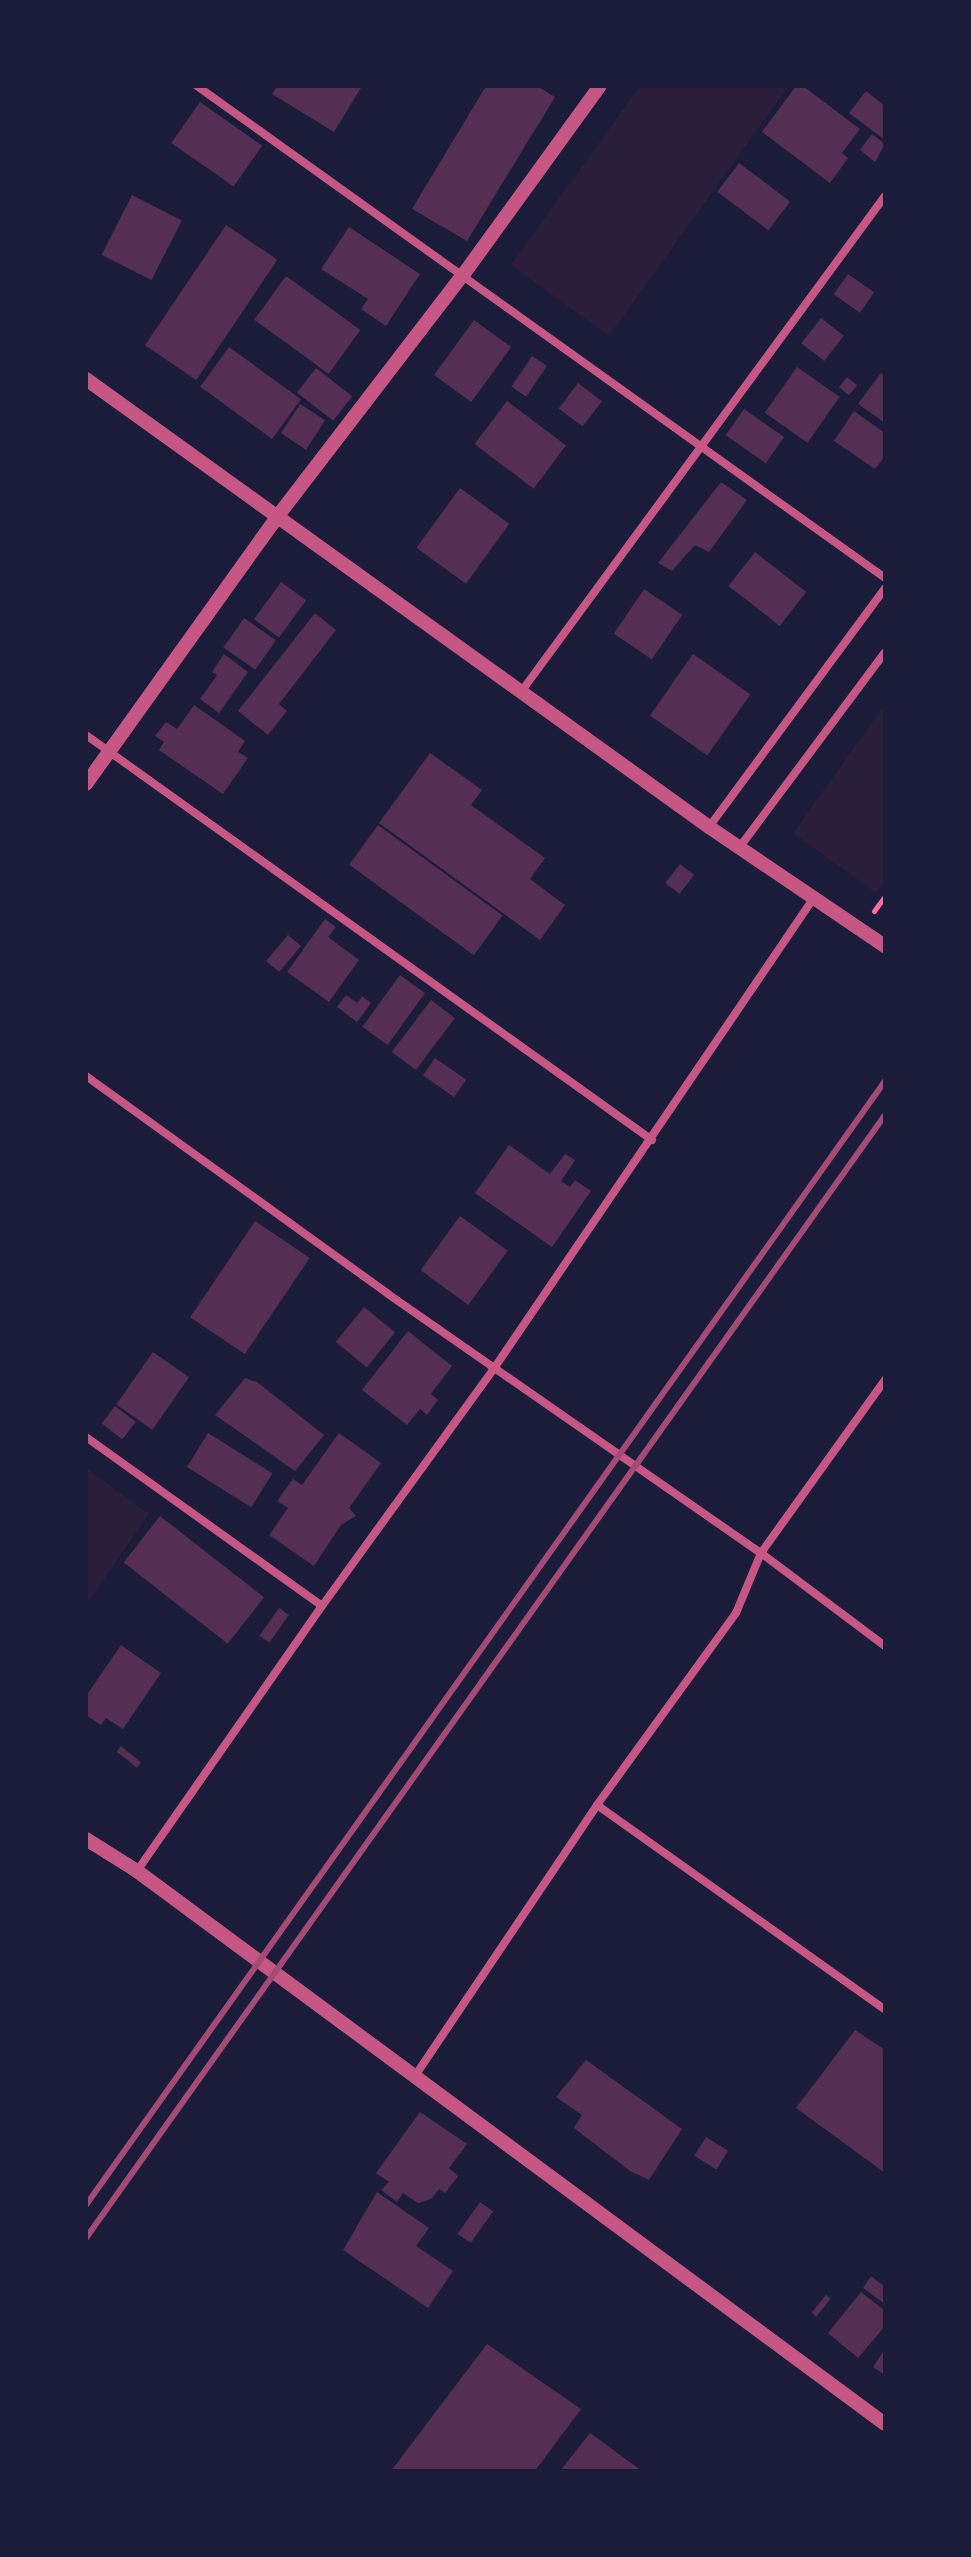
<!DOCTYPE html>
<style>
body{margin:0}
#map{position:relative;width:971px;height:2557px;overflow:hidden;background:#1b1b3a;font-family:"Asap Condensed",sans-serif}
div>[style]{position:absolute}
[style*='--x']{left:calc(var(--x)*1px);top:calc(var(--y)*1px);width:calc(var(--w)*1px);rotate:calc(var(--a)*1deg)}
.green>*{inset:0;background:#2a1e3b}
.building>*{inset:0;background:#542f53;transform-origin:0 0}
.path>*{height:5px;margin:-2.5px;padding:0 2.5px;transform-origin:2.5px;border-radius:2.5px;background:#ff6b9d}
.minor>*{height:8px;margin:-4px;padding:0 4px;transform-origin:4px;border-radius:4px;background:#c65784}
.tertiary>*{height:14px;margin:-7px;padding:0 7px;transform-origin:7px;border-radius:7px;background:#c65784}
.rail>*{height:6px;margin:-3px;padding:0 3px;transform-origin:3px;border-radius:3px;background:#a44b75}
span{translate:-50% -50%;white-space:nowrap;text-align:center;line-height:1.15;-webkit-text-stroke:8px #1b1b3a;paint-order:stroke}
.frame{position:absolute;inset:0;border:88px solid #1b1b3a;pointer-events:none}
</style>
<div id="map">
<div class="green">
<div style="clip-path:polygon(640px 86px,788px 87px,609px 336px,511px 265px)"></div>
<div style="clip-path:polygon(885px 704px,885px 881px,876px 893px,793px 833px)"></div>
<div style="clip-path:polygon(86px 1468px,149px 1514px,86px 1605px)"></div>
</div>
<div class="building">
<div style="clip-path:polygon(278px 86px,362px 86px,334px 132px,272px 94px)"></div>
<div style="clip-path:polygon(486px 86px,537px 86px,555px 97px,467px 241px,412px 209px)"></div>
<div style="clip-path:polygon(796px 86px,803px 86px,860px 129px,842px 153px,848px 158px,830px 183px,762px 132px)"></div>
<div style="clip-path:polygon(866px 91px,885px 106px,885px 140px,849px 113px)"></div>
<div style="left:200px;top:102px;width:76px;height:50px;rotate:35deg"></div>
<div style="clip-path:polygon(872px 134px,885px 144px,875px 162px,860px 150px)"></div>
<div style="left:739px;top:163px;width:64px;height:36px;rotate:37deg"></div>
<div style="left:132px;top:195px;width:56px;height:67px;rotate:27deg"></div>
<div style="left:226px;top:225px;width:62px;height:145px;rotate:34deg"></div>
<div style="clip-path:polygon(349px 227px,420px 274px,386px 326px,361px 309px,368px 299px,321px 269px)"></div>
<div style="left:848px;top:274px;width:32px;height:25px;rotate:35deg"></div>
<div style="left:286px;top:276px;width:92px;height:54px;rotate:36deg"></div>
<div style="left:821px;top:318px;width:29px;height:32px;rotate:38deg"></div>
<div style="left:474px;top:320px;width:46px;height:68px;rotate:36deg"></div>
<div style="left:229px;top:347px;width:89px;height:49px;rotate:36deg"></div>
<div style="left:532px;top:356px;width:18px;height:37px;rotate:34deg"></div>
<div style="left:797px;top:367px;width:52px;height:56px;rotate:35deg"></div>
<div style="left:316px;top:368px;width:46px;height:31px;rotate:38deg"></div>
<div style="clip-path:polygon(881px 373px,885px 376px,885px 423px,858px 404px)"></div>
<div style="left:847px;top:377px;width:13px;height:13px;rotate:39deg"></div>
<div style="left:578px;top:383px;width:30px;height:32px;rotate:37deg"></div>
<div style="left:507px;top:401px;width:74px;height:54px;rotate:37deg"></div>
<div style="left:300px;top:404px;width:30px;height:35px;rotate:33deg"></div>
<div style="left:744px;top:409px;width:49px;height:32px;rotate:35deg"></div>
<div style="clip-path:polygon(854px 411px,885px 433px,885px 456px,875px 469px,834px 441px)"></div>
<div style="clip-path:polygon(721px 482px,747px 500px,709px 552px,695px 545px,672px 571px,658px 563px)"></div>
<div style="left:460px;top:488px;width:61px;height:74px;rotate:36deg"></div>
<div style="left:755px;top:552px;width:65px;height:43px;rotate:38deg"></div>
<div style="left:281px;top:582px;width:31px;height:46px;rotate:36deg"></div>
<div style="left:644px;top:589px;width:46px;height:54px;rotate:34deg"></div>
<div style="clip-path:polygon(315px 613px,336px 630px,279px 704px,287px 711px,268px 735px,238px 711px)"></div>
<div style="left:244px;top:618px;width:39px;height:36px;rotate:35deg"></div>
<div style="clip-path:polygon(224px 654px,248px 672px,219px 713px,200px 699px,217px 675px,212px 672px)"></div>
<div style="left:693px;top:654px;width:70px;height:75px;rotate:35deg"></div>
<div style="clip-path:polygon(194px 705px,245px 741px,238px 752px,248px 758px,223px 794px,159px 750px,164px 742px,155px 736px,166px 722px,177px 729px)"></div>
<div style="clip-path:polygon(430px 753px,482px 790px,471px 805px,545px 858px,530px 879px,565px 905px,540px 940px,379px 823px)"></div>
<div style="left:378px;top:825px;width:154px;height:49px;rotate:36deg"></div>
<div style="left:680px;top:864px;width:18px;height:24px;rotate:38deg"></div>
<div style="clip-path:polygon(325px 919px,336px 927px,328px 937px,359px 960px,329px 1002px,287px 972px)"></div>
<div style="left:288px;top:935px;width:17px;height:34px;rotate:40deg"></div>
<div style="left:400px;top:975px;width:31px;height:64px;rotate:36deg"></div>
<div style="clip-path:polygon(346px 995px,357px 1003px,362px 996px,371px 1003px,357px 1022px,337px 1007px)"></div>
<div style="left:431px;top:1000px;width:30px;height:65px;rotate:37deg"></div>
<div style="left:435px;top:1058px;width:38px;height:21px;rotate:35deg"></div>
<div style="clip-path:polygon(509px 1145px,550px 1174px,565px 1154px,575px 1160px,561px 1181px,570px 1187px,575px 1180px,591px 1191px,552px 1247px,475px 1193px)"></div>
<div style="left:460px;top:1216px;width:59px;height:67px;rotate:36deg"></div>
<div style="left:255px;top:1221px;width:66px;height:116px;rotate:34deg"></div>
<div style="left:364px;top:1307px;width:40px;height:45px;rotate:39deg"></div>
<div style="clip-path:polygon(408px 1331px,452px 1366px,431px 1394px,438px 1400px,427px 1415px,420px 1409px,407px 1425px,362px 1390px)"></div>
<div style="left:153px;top:1352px;width:44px;height:64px;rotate:35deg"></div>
<div style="clip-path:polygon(245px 1378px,257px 1382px,324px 1435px,295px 1471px,215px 1415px)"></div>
<div style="left:115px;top:1406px;width:26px;height:22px;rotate:37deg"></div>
<div style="left:208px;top:1433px;width:76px;height:40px;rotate:32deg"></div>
<div style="clip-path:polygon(339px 1433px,381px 1463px,349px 1508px,356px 1516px,341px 1525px,314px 1566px,269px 1535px,288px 1508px,277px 1501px,293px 1479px,302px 1485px)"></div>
<div style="left:160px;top:1516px;width:132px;height:59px;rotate:38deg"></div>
<div style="left:279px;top:1608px;width:12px;height:34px;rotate:35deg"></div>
<div style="clip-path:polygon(121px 1645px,161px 1673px,123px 1729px,106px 1718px,101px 1725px,86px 1715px,86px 1696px)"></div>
<div style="left:121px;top:1746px;width:26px;height:7px;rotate:39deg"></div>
<div style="clip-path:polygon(855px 2030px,885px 2050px,885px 2173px,796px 2108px)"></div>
<div style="clip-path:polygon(586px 2060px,682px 2129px,649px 2180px,630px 2171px,574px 2128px,582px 2115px,556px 2097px)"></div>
<div style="clip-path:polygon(420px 2112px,467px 2144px,449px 2168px,458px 2176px,445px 2193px,439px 2189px,431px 2199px,418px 2203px,403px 2193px,397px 2202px,381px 2190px,389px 2182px,376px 2173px)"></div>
<div style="left:706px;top:2137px;width:26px;height:22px;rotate:32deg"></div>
<div style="clip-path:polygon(377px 2192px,429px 2228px,416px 2246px,453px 2271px,428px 2308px,343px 2250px)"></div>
<div style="left:480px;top:2202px;width:16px;height:39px;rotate:35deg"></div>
<div style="clip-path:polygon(871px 2276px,885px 2287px,885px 2304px,863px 2288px)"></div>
<div style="clip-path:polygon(861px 2292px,885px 2311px,885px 2326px,858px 2358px,828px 2333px)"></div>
<div style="left:826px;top:2295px;width:6px;height:23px;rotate:39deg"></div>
<div style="clip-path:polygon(487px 2344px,581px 2409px,535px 2471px,391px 2471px)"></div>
<div style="clip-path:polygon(885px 2349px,885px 2375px,873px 2367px)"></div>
<div style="clip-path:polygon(590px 2433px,642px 2471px,560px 2471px)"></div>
</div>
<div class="path">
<div style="--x:874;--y:911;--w:19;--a:-54"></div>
</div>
<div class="minor">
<div style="--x:197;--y:86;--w:846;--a:35.57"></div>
<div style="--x:521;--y:692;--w:615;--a:-53.73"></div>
<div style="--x:86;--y:735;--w:696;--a:35.59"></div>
<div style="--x:709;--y:827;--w:297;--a:-53.6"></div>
<div style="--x:739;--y:848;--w:244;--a:-53.3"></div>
<div style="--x:86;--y:1076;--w:372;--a:35.8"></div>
<div style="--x:388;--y:1294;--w:454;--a:34.8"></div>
<div style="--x:761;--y:1553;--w:155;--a:36.9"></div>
<div style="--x:86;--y:1437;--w:290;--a:35.6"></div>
<div style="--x:597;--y:1805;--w:354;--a:35.4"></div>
<div style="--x:137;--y:1871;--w:323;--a:-55.1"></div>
<div style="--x:322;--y:1606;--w:295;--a:-54.1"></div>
<div style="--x:495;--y:1367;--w:566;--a:-55.8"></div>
<div style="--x:415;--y:2076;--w:326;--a:-56.1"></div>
<div style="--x:597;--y:1805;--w:237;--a:-54.1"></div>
<div style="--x:736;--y:1613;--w:65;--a:-67.4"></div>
<div style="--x:761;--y:1553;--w:213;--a:-54.4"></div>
</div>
<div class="tertiary">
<div style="--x:86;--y:379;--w:767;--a:35.72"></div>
<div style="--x:709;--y:827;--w:212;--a:34.1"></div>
<div style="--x:86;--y:784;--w:328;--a:-54.4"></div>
<div style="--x:277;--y:517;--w:305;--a:-52.5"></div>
<div style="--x:463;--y:275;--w:233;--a:-54.1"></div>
<div style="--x:86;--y:1839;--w:60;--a:32.1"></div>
<div style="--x:137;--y:1871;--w:930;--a:36.48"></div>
</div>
<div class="rail">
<div style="--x:86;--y:2205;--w:1379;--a:-54.59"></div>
<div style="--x:86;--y:2238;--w:1378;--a:-54.57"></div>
</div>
<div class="frame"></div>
</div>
